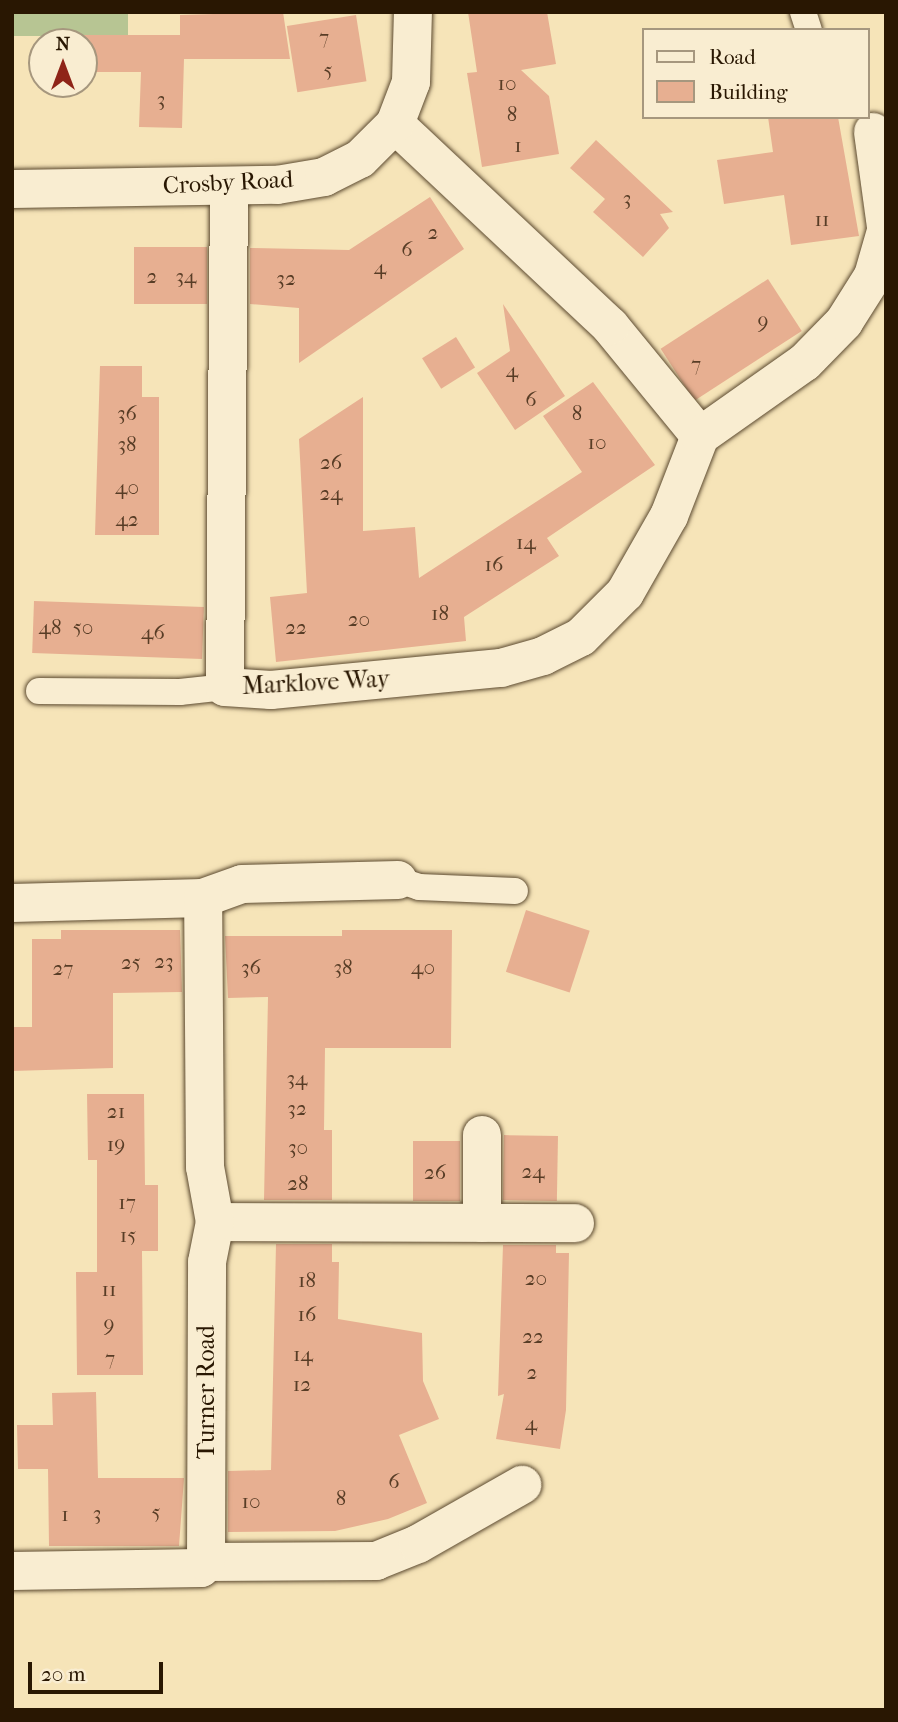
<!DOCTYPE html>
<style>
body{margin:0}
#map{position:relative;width:898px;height:1722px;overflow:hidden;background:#f6e4b8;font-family:"IM FELL French Canon",serif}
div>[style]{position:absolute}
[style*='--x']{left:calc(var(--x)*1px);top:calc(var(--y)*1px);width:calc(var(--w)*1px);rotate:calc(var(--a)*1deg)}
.green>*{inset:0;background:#b7c593;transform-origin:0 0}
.building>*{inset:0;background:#e7af91;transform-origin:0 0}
.roads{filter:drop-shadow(0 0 2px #5c4a30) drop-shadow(0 0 2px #5c4a30)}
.lane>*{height:26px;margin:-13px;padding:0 13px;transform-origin:13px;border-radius:13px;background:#f9edd1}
.street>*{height:38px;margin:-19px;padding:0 19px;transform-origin:19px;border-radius:19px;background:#f9edd1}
span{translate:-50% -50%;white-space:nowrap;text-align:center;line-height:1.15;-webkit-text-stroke:5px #f9edd1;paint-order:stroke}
.number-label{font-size:21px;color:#583d26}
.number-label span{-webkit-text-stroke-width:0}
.street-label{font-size:24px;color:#291702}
.frame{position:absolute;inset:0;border:14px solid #291702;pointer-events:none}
.legend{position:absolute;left:642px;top:28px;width:228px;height:91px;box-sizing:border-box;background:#f9edd1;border:2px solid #a6977e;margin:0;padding:9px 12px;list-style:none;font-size:21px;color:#291702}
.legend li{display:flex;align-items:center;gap:14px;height:35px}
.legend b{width:35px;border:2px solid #a6977e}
.north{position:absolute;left:28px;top:28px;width:70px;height:70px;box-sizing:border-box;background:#f9edd1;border:2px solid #a6977e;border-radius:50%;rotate:0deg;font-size:19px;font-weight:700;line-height:28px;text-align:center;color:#291702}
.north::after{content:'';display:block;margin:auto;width:24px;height:32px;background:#8f2418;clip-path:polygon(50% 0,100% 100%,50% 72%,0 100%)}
.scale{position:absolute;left:28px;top:1662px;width:135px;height:32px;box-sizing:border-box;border:4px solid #291702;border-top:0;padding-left:9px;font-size:21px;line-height:24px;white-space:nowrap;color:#291702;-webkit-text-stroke:5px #f9edd1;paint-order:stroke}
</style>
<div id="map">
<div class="green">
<div style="left:12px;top:12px;width:116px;height:24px"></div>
</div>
<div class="building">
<div style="clip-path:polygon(283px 12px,290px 59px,184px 59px,182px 128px,139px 127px,141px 72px,84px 72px,84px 35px,180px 35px,180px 15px)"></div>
<div style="clip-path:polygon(468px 12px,547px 12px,556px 64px,521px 70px,549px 96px,559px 154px,482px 167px,467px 73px,477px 72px)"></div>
<div style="left:356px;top:15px;width:67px;height:70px;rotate:81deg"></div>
<div style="clip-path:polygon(768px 117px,838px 117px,859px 236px,791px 245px,784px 195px,724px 204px,717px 160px,773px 152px)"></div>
<div style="clip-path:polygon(596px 140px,673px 212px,660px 214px,669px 228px,643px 257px,593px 212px,605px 199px,570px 168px)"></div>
<div style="clip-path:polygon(430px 197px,464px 249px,299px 363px,299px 308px,250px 304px,250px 248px,349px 250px)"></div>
<div style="left:134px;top:247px;width:73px;height:57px"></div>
<div style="left:768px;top:279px;width:62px;height:128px;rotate:57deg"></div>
<div style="clip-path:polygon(503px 304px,565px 396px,515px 430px,477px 373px,510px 351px)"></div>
<div style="left:456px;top:337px;width:36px;height:40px;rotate:58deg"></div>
<div style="clip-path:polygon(100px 366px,142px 366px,142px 397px,159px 397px,159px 535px,95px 535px)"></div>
<div style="clip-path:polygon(593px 382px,655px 465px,547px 538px,559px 556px,464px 617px,466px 641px,276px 662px,270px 597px,307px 593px,299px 439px,363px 397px,363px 531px,415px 527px,419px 578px,582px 472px,543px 416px)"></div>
<div style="left:34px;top:601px;width:170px;height:52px;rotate:2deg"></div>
<div style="left:526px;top:910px;width:67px;height:65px;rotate:18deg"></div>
<div style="clip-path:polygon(61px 930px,180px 930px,182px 992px,113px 993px,113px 1068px,12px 1071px,12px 1027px,32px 1027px,32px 939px,61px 939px)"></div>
<div style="clip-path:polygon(342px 930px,452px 930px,451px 1048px,325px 1048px,324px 1130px,332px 1130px,332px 1200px,264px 1200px,268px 997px,228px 998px,225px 936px,342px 936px)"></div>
<div style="clip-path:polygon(87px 1094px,144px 1094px,145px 1185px,158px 1185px,158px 1251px,142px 1251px,143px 1375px,77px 1375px,76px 1272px,97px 1272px,97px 1160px,88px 1160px)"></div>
<div style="left:558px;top:1136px;width:65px;height:54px;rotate:91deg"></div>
<div style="left:413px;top:1141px;width:47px;height:60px"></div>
<div style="clip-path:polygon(276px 1244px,332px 1244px,332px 1262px,339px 1262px,338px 1319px,422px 1333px,423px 1381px,439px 1419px,399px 1435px,427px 1503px,388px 1519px,335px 1531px,228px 1532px,228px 1471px,271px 1470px)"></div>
<div style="clip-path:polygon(503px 1245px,556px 1245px,556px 1253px,569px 1253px,566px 1410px,560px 1449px,496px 1439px,504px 1394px,498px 1396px)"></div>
<div style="clip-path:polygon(96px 1392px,98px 1478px,184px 1478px,179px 1546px,49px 1546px,48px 1469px,18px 1469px,17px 1425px,53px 1425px,52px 1393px)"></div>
</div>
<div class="roads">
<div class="lane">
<div style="--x:803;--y:12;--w:19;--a:72"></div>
<div style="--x:39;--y:691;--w:141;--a:0.4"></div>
<div style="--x:180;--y:692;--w:45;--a:-6.3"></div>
<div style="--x:398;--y:880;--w:22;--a:18"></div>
<div style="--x:419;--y:887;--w:96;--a:2.4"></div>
</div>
<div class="street">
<div style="--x:873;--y:132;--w:96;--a:82.2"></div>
<div style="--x:229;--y:186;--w:501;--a:90.46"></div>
<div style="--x:225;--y:687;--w:46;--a:3.7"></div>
<div style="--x:271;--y:690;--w:231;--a:-5.5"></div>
<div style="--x:501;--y:668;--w:44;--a:-15.9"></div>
<div style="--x:543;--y:656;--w:42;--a:-26.6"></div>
<div style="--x:581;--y:637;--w:62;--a:-45"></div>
<div style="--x:625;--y:593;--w:89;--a:-60.3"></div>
<div style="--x:669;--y:516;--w:86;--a:-68.8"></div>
<div style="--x:700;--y:436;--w:142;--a:-129.3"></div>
<div style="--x:610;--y:326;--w:295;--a:-136.8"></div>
<div style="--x:12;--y:189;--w:265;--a:-0.9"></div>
<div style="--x:277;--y:185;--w:48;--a:-9.7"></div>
<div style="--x:324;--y:177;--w:40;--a:-26.6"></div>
<div style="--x:360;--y:159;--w:49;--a:-45"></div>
<div style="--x:395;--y:124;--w:45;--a:-69.1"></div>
<div style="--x:411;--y:82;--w:70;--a:-88.4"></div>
<div style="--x:700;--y:436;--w:128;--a:-35.2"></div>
<div style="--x:805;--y:362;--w:56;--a:-45.7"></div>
<div style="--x:844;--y:322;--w:54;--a:-57.8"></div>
<div style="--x:873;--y:276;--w:47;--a:-73.9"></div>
<div style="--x:12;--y:903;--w:191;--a:-1.5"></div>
<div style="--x:203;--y:898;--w:41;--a:-19.7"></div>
<div style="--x:242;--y:884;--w:156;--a:-1.5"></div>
<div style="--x:215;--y:1222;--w:360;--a:0.2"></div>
<div style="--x:482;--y:1223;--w:88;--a:-90"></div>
<div style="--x:206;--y:1562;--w:170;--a:-0.3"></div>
<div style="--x:376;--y:1561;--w:45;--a:-22"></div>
<div style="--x:418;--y:1544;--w:120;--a:-29.6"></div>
<div style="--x:12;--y:1571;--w:189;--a:-0.9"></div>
<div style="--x:201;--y:1568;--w:8;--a:-50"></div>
<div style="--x:206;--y:1562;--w:300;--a:-89.8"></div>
<div style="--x:207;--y:1262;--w:41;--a:-78.7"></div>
<div style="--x:215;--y:1222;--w:56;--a:-100.3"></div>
<div style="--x:205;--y:1167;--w:269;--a:-90.4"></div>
</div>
</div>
<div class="number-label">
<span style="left:324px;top:37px">7</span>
<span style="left:328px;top:70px">5</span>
<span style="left:507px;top:83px">10</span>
<span style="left:161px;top:99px">3</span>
<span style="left:512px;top:114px">8</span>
<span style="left:518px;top:145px">1</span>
<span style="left:627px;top:198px">3</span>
<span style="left:822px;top:219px">11</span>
<span style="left:433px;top:232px">2</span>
<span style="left:407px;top:249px">6</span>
<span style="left:380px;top:267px">4</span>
<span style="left:152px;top:276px">2</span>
<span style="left:186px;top:276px">34</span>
<span style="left:286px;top:278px">32</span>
<span style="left:763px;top:321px">9</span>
<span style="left:696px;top:364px">7</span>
<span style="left:512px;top:370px">4</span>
<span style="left:531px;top:399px">6</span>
<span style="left:127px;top:413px">36</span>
<span style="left:577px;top:413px">8</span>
<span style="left:597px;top:442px">10</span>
<span style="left:127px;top:444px">38</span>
<span style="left:331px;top:462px">26</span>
<span style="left:127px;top:487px">40</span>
<span style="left:331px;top:493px">24</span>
<span style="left:127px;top:519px">42</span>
<span style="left:526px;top:542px">14</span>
<span style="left:494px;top:564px">16</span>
<span style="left:440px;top:613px">18</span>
<span style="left:359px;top:619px">20</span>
<span style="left:50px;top:627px">48</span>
<span style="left:83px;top:627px">50</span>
<span style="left:296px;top:627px">22</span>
<span style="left:153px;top:632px">46</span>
<span style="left:164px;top:961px">23</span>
<span style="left:131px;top:962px">25</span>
<span style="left:251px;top:967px">36</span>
<span style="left:343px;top:967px">38</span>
<span style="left:423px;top:967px">40</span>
<span style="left:63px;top:968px">27</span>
<span style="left:297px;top:1078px">34</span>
<span style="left:297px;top:1108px">32</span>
<span style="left:116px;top:1111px">21</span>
<span style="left:116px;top:1144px">19</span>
<span style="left:298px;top:1147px">30</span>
<span style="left:533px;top:1171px">24</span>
<span style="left:435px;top:1172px">26</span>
<span style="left:298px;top:1183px">28</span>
<span style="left:127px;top:1202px">17</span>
<span style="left:128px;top:1235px">15</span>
<span style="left:536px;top:1278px">20</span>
<span style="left:307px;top:1280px">18</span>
<span style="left:109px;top:1289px">11</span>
<span style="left:307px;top:1314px">16</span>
<span style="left:109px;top:1324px">9</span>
<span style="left:533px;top:1336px">22</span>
<span style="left:303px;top:1354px">14</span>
<span style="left:110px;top:1358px">7</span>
<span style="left:532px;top:1372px">2</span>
<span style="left:302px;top:1384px">12</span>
<span style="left:531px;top:1423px">4</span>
<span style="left:394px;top:1481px">6</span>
<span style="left:341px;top:1498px">8</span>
<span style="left:251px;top:1501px">10</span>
<span style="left:156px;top:1512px">5</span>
<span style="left:97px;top:1513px">3</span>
<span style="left:65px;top:1514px">1</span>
</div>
<div class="street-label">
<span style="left:228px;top:183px;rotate:-3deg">Crosby Road</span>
<span style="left:316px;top:683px;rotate:-3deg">Marklove Way</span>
<span style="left:207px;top:1392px;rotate:-90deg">Turner Road</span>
</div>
<div class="frame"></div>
<ul class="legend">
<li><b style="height:9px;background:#f9edd1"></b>Road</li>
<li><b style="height:19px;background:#e7af91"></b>Building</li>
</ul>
<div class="north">N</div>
<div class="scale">20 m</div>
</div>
